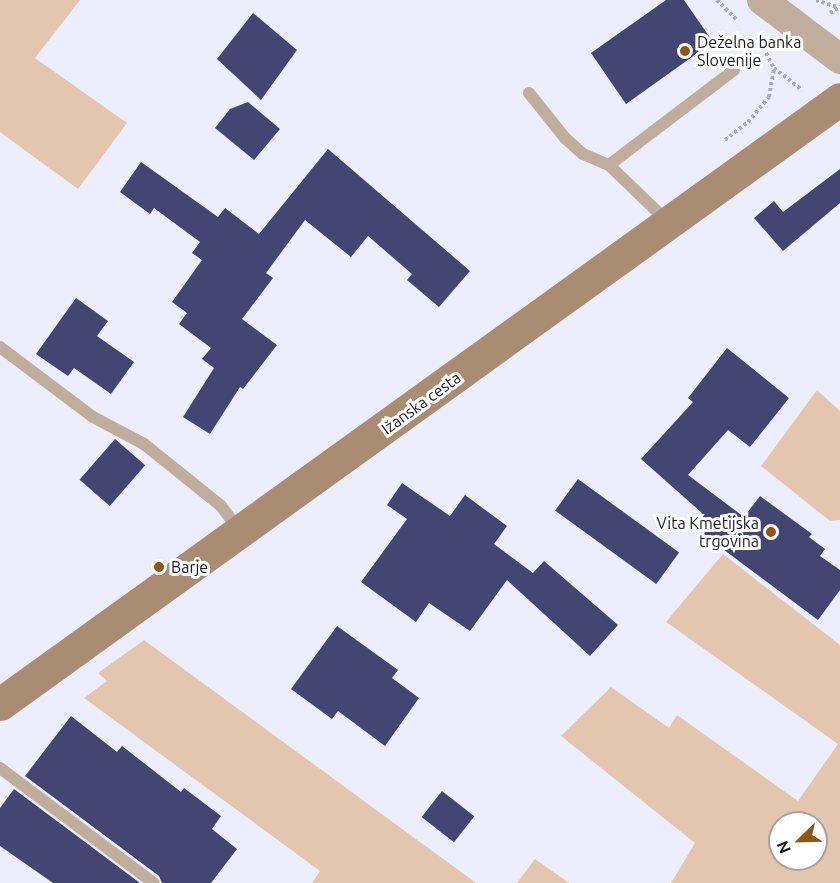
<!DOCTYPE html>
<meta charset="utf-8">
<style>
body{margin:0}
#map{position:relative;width:840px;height:883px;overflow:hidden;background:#eceefe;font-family:Ubuntu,sans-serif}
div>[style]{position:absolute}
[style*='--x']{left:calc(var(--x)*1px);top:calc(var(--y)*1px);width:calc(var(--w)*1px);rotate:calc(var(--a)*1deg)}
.green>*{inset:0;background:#e4c5ad}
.building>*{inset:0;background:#434672;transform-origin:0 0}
.path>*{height:4px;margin-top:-2px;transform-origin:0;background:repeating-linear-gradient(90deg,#abacb9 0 3px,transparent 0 6px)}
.service>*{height:12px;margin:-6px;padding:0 6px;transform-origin:6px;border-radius:6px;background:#c1ad9c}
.tertiary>*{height:30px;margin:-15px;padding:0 15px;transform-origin:15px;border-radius:15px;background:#c1ad9c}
.secondary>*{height:33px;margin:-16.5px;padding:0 16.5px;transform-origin:16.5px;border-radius:16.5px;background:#aa8c73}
.dots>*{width:16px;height:16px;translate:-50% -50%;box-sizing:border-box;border:3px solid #fff;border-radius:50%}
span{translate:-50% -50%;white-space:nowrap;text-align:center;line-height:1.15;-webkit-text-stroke:6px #fff;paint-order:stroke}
.poi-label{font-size:16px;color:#18181f}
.left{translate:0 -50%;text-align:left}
.right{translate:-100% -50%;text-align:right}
.street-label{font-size:16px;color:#18181f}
.north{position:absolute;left:768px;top:811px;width:60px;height:60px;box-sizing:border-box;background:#fff;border:2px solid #a3a3a5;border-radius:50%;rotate:247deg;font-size:16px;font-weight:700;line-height:24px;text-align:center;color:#18181f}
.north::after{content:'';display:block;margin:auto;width:21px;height:27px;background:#915516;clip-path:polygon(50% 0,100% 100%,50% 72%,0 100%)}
</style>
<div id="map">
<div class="green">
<div style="clip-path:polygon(0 0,80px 0,35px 58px,127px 123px,78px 189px,0 132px)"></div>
<div style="clip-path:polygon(817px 390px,840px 411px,840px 520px,830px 521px,761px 466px)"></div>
<div style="clip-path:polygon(evenodd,723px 554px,840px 645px,840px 883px,671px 883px,695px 843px,561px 736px,611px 687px,669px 728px,677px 715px,798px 801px,838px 744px,666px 622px,723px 554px,780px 823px,816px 823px,816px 859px,780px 859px,780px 823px)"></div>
<div style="clip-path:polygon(144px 640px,476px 883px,312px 883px,320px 871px,84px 698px,107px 681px,98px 673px)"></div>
<div style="clip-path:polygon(535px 859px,569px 883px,517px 883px)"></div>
</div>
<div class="building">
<div style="clip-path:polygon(666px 0,684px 0,713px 42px,626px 104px,591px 53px)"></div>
<div style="clip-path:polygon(253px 13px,297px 50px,261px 100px,217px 59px)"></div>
<div style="clip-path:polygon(248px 102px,280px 129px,254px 160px,215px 128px,230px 109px)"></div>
<div style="clip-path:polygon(328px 149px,470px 271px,439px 307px,407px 280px,412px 274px,368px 236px,351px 257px,305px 220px,266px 273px,273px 278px,242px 319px,277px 345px,243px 389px,240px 387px,210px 434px,183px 417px,214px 368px,202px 359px,211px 348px,179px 324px,187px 313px,172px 302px,202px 260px,192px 253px,200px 242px,154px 208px,150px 214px,120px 192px,141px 162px,218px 217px,225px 208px,259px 234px)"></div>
<div style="clip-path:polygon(840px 169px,840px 203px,783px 251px,754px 218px,774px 201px,783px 212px)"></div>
<div style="clip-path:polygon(76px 298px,108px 321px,97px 336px,134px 362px,111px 394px,74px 368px,68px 376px,36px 354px)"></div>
<div style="clip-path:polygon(727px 348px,789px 398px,750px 447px,728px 430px,688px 475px,744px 517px,760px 496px,812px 534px,809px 537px,825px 549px,820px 556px,840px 570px,840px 590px,818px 620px,692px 526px,702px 513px,641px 459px,693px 402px,688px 398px)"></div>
<div style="left:115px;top:439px;width:40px;height:54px;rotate:41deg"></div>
<div style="left:578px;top:479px;width:125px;height:39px;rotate:36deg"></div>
<div style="clip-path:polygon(402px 483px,450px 516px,465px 495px,507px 526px,494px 544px,533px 573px,544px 561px,618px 625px,590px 656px,507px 580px,470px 631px,429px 603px,416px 622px,361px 582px,407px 519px,387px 505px)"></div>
<div style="clip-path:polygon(337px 626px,398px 670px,392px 678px,419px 698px,385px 746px,338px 711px,332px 719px,291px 689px)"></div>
<div style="clip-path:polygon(71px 716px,117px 752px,122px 746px,181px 792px,184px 788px,221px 816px,212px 829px,237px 849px,211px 883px,162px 883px,159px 876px,25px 776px)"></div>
<div style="clip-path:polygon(14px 789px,140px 883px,53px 883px,0 846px,0 808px)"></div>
<div style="left:442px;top:791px;width:41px;height:33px;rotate:38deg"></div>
</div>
<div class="path">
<div style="--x:717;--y:0;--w:27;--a:45"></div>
<div style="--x:816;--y:0;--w:22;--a:18"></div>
<div style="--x:830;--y:13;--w:12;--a:-31"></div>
<div style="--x:758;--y:37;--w:35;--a:63"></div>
<div style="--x:774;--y:68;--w:36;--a:38"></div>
<div style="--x:725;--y:140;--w:29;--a:-38"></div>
<div style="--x:748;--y:122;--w:33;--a:-50"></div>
<div style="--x:769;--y:97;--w:29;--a:-80"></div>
</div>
<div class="service">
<div style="--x:529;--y:93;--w:58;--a:51.3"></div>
<div style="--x:565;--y:138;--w:24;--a:42"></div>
<div style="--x:583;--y:154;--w:28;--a:23"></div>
<div style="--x:667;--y:221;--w:81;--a:-136"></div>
<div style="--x:609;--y:165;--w:157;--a:-37.2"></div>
<div style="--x:0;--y:347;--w:116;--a:37"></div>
<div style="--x:93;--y:417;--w:58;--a:27.9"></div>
<div style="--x:144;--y:444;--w:99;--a:38.8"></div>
<div style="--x:221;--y:506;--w:31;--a:53"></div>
<div style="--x:0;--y:768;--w:192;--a:36.8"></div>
</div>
<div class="tertiary">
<div style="--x:762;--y:0;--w:98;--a:37.1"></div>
</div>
<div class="secondary">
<div style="--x:0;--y:704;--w:1035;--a:-35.76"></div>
</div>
<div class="dots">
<div style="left:685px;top:51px;background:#915516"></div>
<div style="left:771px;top:532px;background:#915516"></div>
<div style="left:159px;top:567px;background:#915516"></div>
</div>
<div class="poi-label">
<span class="left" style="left:697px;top:51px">Deželna banka<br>Slovenije</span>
<span class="right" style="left:759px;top:532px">Vita Kmetijska<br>trgovina</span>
<span class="left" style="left:171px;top:567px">Barje</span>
</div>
<div class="street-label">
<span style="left:421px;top:403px;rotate:-36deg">Ižanska cesta</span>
</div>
<div class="north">N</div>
</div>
